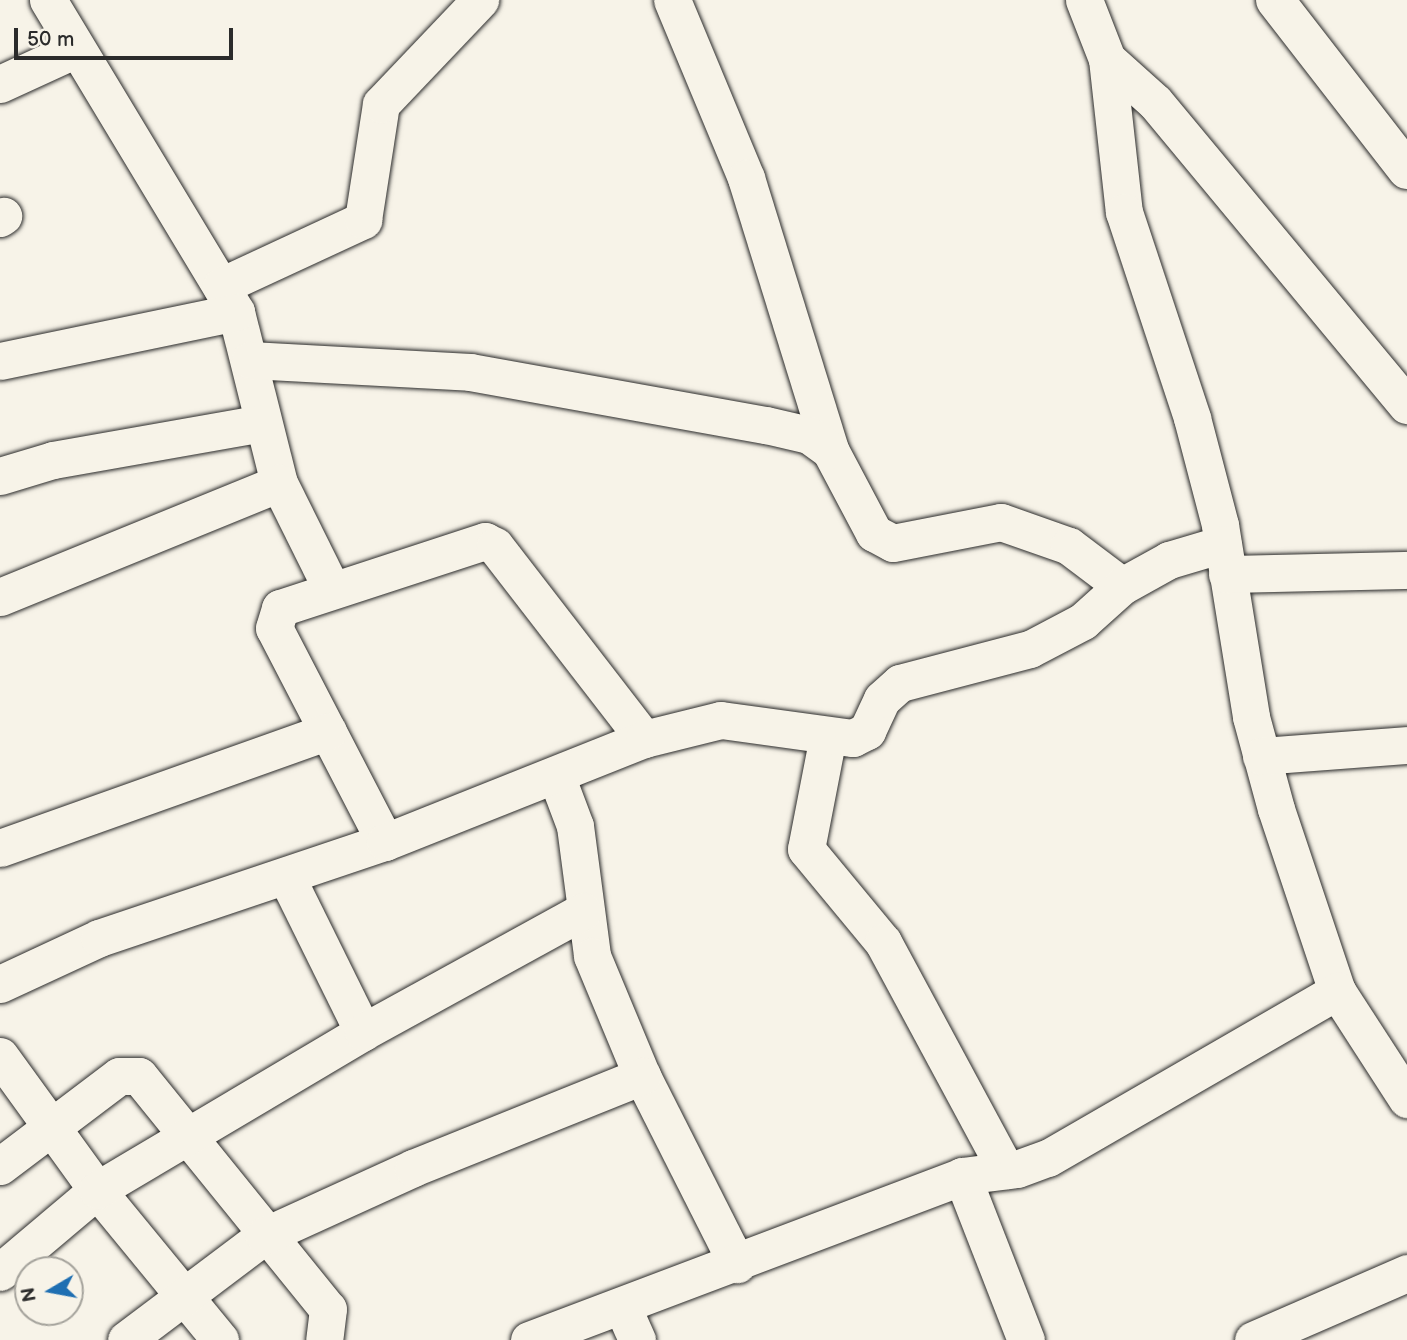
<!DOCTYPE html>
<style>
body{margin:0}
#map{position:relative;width:1407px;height:1340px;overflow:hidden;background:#f7f3e8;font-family:"Balsamiq Sans",sans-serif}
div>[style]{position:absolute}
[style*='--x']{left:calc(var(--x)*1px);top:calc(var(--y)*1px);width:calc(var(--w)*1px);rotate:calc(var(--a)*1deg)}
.roads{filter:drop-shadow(0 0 2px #2b2b2b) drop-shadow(0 0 2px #2b2b2b)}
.minor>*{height:37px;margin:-18.5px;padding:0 18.5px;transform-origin:18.5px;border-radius:18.5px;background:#f7f3e8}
.major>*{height:38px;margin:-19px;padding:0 19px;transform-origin:19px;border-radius:19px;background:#f7f3e8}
span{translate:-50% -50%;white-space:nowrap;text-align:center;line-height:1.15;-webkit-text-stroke:6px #f7f3e8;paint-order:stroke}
.north{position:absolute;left:14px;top:1256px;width:70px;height:70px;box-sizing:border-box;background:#f7f3e8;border:2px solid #a5a39c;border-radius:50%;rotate:260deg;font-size:19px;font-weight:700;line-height:28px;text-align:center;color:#2b2b2b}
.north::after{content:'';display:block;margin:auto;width:24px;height:32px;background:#1f6fb2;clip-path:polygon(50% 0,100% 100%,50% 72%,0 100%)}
.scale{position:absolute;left:14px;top:28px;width:219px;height:32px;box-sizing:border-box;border:4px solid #2b2b2b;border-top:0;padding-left:9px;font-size:21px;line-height:24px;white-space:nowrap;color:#2b2b2b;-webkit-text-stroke:5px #f7f3e8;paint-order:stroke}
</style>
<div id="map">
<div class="roads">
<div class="minor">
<div style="--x:48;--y:0;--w:364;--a:58.9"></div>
<div style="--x:236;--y:312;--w:176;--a:75.9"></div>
<div style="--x:279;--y:483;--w:119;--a:63.6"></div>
<div style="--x:672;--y:0;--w:193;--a:67.4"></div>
<div style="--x:746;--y:178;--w:285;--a:72.8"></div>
<div style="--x:830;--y:450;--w:94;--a:62.1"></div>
<div style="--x:874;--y:533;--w:21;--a:28"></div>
<div style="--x:893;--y:543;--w:110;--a:-11"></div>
<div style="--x:1001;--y:522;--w:72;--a:19.4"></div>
<div style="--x:1069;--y:546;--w:66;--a:37"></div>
<div style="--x:1084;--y:0;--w:63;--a:68.7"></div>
<div style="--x:1107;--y:59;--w:154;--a:83.7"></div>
<div style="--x:1124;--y:212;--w:217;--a:71.7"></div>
<div style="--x:1192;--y:418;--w:111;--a:75.3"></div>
<div style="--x:1220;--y:525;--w:194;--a:80.8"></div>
<div style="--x:1251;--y:717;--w:95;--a:74.8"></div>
<div style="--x:1276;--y:809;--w:192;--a:71.5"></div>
<div style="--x:1337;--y:991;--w:129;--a:57.1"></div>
<div style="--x:1107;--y:59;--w:64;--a:41.9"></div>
<div style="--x:1155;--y:102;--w:394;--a:50.3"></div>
<div style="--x:0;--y:84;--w:84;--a:-24.7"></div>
<div style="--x:0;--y:218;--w:4;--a:-34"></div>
<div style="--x:221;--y:286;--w:157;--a:-24.9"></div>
<div style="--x:363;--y:220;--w:117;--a:-81.2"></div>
<div style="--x:381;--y:104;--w:144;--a:-46.4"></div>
<div style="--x:250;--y:360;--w:220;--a:3.1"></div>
<div style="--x:470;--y:372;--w:301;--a:10.2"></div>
<div style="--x:766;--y:425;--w:44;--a:13.1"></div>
<div style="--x:809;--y:435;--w:26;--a:36"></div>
<div style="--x:0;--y:361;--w:241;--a:-11.7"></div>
<div style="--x:0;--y:476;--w:55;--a:-16.8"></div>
<div style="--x:53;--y:460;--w:213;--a:-10"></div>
<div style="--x:1227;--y:574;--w:180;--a:-1.3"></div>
<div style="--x:0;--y:597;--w:301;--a:-22.2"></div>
<div style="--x:828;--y:736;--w:115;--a:101"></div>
<div style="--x:806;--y:849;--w:121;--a:50.4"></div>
<div style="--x:883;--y:942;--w:259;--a:61.7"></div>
<div style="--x:1261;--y:756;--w:146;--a:-4.3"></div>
<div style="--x:557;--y:778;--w:51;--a:69.4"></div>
<div style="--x:575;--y:826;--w:131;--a:82.5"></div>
<div style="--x:592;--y:956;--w:130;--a:67.4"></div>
<div style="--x:642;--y:1076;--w:211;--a:63.2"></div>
<div style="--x:385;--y:842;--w:241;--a:-117.4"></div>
<div style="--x:274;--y:628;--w:21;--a:-73"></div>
<div style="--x:280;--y:608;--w:216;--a:-18.1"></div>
<div style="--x:485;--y:541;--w:11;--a:27"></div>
<div style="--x:495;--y:546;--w:244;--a:52.3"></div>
<div style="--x:0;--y:848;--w:348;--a:-19.6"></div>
<div style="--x:286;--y:876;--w:174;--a:63.7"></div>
<div style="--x:0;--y:984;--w:109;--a:-24.9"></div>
<div style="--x:99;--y:938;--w:302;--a:-18.6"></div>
<div style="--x:385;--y:842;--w:279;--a:-21.7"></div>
<div style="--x:644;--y:739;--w:79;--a:-13.9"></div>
<div style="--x:721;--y:720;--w:133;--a:7.8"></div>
<div style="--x:853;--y:738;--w:16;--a:-27"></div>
<div style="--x:867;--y:731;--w:35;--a:-65"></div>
<div style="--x:882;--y:699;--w:24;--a:-42"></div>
<div style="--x:900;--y:683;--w:134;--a:-14.7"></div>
<div style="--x:1030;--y:649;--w:60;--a:-27.8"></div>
<div style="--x:1083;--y:621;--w:52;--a:-41.9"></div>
<div style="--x:1122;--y:586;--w:54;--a:-29"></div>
<div style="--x:1169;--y:560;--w:56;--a:-16.5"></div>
<div style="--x:0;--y:1056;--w:165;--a:54.1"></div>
<div style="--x:97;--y:1190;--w:194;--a:50.6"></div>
<div style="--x:0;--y:1166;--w:149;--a:-37.1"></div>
<div style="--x:119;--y:1076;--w:20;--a:0"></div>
<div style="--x:139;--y:1076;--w:300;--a:51"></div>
<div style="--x:328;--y:1309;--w:31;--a:97"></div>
<div style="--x:962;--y:1176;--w:176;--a:68.7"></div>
<div style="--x:0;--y:1272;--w:127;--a:-40.2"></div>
<div style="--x:97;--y:1190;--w:309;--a:-30.7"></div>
<div style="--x:363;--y:1032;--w:251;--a:-28.8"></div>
<div style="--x:622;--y:1306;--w:37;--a:66"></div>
<div style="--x:126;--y:1340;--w:173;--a:-37"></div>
<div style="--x:264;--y:1236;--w:164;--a:-24.5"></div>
<div style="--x:413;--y:1168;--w:247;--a:-21.9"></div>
<div style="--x:529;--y:1340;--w:463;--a:-20.7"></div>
<div style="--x:962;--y:1176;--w:55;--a:-7.3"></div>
<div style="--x:1017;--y:1169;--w:33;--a:-20"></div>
<div style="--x:1048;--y:1158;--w:334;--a:-30"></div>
<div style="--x:1253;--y:1340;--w:168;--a:-23.5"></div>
</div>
<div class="major">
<div style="--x:1275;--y:0;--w:215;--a:52.2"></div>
</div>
</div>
<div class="north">N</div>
<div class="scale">50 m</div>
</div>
